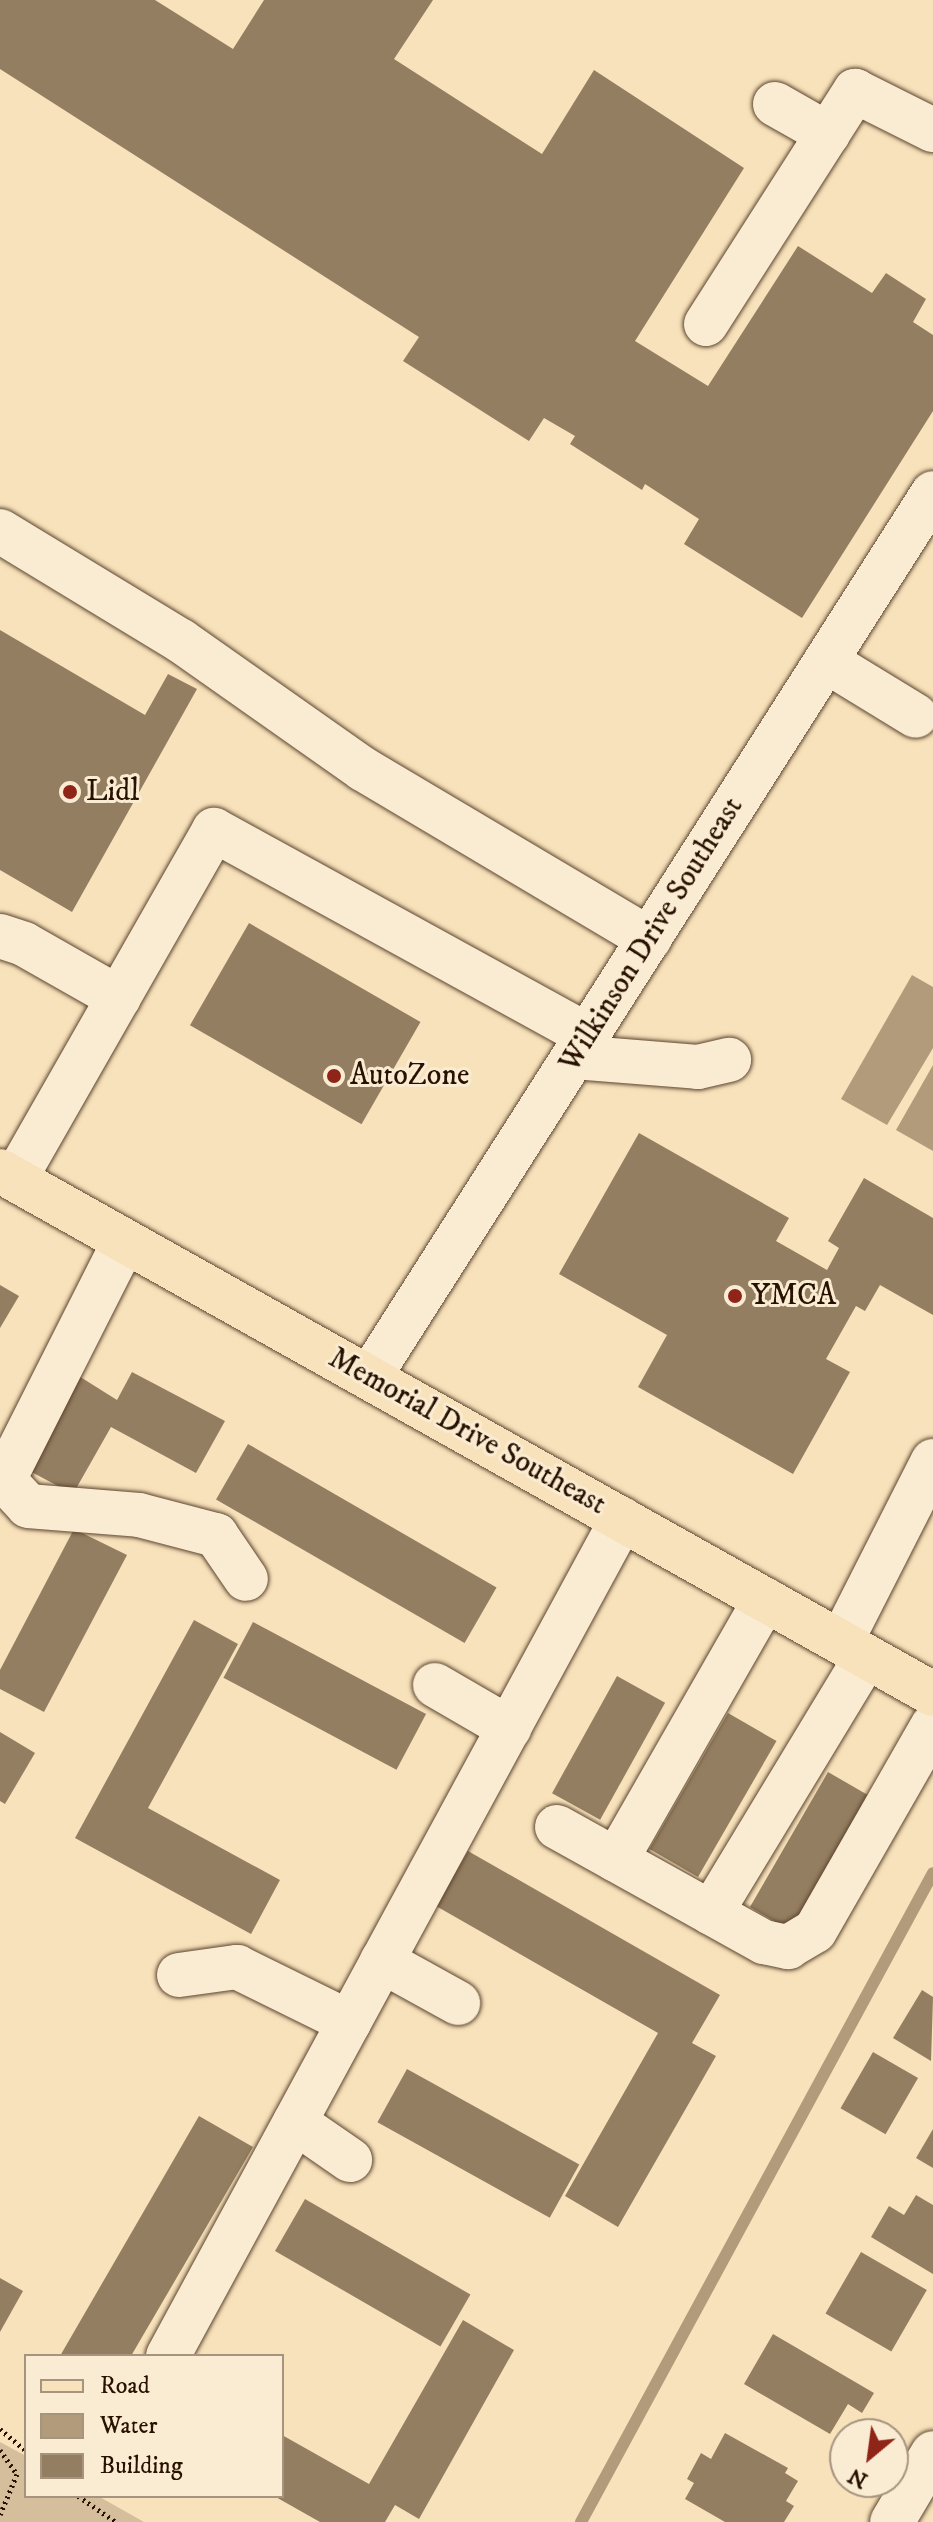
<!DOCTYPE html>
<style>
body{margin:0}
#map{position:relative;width:933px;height:2522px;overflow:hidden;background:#f8e2bb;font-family:"IM FELL DW Pica",serif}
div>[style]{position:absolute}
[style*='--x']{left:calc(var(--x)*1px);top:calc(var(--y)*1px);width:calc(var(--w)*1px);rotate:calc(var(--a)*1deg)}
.green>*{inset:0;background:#d5be9b}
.water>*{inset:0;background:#b19b7b}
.stream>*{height:12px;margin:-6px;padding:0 6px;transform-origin:6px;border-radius:6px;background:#b19b7b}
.building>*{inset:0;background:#947e61;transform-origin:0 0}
.path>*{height:5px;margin-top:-2.5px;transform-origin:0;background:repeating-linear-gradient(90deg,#281100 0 2px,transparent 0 6px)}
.roads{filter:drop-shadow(0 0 2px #5c452f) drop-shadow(0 0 2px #5c452f)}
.minor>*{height:44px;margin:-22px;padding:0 22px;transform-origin:22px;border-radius:22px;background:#faecd3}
.major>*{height:44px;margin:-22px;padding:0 22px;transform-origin:22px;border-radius:22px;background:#f8e2bb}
.dots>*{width:22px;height:22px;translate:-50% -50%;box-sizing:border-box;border:4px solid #faecd3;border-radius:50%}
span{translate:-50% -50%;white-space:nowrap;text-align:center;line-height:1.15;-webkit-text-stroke:6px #faecd3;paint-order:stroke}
.poi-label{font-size:30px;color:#281100}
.left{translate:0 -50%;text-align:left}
.street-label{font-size:30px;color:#281100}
.legend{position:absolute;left:24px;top:2354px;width:260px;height:144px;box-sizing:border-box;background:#faecd3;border:2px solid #a6947f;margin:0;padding:10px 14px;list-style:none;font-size:24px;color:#281100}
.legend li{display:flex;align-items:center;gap:16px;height:40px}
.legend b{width:40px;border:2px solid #a6947f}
.north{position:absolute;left:829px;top:2418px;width:80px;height:80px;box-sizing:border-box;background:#faecd3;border:2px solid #a6947f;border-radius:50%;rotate:209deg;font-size:22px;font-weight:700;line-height:32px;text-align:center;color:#281100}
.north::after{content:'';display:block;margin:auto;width:28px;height:36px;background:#8f2418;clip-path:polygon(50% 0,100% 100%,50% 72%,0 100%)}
</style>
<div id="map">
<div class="green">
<div style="clip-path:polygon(0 2442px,26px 2456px,26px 2496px,98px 2496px,144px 2522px,0 2522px)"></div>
</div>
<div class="water">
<div style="clip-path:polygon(912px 975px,933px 987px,933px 1048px,887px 1125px,841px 1099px)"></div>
<div style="clip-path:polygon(933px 1065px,933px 1151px,896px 1130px)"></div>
</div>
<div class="stream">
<div style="--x:581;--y:2522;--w:738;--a:-61.53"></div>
</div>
<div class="building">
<div style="clip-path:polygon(0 0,155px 0,233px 49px,264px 0,433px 0,394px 59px,542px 154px,594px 70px,744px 168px,635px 341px,708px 386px,798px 246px,872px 293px,886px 273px,926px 299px,913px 322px,933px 335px,933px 411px,802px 618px,684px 544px,699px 519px,645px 484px,642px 490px,570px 444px,575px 436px,544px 418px,529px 441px,403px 361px,419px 337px,0 69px)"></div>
<div style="clip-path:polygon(0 630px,145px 715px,168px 674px,197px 689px,72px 912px,0 870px)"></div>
<div style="left:249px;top:923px;width:198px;height:118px;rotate:30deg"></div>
<div style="clip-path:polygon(639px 1133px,789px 1218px,776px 1241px,827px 1270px,839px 1248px,828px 1241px,864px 1178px,933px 1218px,933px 1315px,880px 1285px,865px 1311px,856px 1306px,826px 1359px,850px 1372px,793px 1474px,638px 1387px,667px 1335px,559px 1274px)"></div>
<div style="clip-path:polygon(0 1285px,19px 1296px,0 1328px)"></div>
<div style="clip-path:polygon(132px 1372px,225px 1421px,196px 1473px,111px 1427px,73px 1494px,24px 1468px,74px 1373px,117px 1400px)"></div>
<div style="left:248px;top:1444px;width:287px;height:64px;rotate:30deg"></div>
<div style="clip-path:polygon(74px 1529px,127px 1555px,44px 1712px,0 1689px,0 1670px)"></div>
<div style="clip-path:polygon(194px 1620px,238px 1644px,148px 1808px,280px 1880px,251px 1934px,75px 1838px)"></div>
<div style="left:253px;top:1622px;width:196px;height:63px;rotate:28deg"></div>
<div style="left:617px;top:1676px;width:55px;height:134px;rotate:29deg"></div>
<div style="left:728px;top:1713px;width:56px;height:157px;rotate:30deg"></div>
<div style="clip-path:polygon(0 1732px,35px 1753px,5px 1804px,0 1801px)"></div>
<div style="left:828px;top:1772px;width:53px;height:156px;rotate:30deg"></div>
<div style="clip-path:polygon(468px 1851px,720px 1995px,692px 2043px,716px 2056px,618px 2227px,565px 2196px,658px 2033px,436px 1906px)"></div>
<div style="clip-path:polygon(922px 1990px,933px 1997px,931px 2061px,893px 2038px)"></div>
<div style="left:873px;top:2052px;width:52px;height:65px;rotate:30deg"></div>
<div style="left:407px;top:2069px;width:197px;height:61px;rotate:29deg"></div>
<div style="clip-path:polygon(199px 2116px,253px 2147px,131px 2356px,60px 2356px)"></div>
<div style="clip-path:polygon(933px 2129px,933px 2168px,916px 2158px)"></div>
<div style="clip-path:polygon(916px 2195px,933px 2205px,933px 2274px,871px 2237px,889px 2206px,904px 2215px)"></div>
<div style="left:305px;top:2199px;width:191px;height:60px;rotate:30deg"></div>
<div style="left:861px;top:2252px;width:76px;height:71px;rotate:30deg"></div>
<div style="clip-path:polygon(0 2278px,23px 2291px,0 2332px)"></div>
<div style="clip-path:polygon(463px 2320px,514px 2350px,419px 2519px,395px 2505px,385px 2522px,320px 2522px,274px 2496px,282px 2496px,282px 2435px,369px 2484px)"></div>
<div style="clip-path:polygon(773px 2334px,874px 2393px,862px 2413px,848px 2404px,830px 2434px,744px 2384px)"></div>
<div style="clip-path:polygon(725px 2433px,788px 2468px,785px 2473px,798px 2481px,786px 2501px,794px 2506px,784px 2522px,725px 2522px,685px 2499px,694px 2483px,687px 2479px,701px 2453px,711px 2459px)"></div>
</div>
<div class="path">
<div style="--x:0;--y:2429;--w:34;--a:40"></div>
<div style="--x:0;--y:2450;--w:29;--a:55"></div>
<div style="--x:17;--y:2474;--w:44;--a:112.5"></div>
<div style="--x:78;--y:2496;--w:46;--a:34.4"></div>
</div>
<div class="roads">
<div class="minor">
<div style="--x:775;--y:104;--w:61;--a:29.5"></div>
<div style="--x:706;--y:324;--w:277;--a:-57.4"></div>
<div style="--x:855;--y:91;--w:87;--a:26.6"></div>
<div style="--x:0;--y:531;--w:212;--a:31.3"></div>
<div style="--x:181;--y:641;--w:223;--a:35.1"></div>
<div style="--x:363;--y:769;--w:333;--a:30.7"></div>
<div style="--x:826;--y:661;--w:105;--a:31.4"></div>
<div style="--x:0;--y:936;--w:25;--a:18"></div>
<div style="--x:24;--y:944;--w:109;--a:29.6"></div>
<div style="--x:574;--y:1057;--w:124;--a:4.6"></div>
<div style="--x:698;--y:1067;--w:32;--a:-13"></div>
<div style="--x:15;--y:1179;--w:402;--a:-60.3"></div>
<div style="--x:214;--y:830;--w:427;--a:28.8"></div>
<div style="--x:123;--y:1244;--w:264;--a:116.8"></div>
<div style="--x:4;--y:1480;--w:35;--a:47"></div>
<div style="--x:28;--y:1506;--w:111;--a:4.6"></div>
<div style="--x:139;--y:1515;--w:80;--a:14.6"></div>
<div style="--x:216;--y:1535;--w:53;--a:55.7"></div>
<div style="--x:370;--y:1376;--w:1047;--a:-57.48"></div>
<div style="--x:841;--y:1642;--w:203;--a:-63.1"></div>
<div style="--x:435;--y:1685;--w:86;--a:30.2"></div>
<div style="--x:557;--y:1827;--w:237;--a:29.1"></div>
<div style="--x:764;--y:1942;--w:25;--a:12"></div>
<div style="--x:788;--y:1947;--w:31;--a:-31"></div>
<div style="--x:815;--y:1931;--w:237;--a:-60.2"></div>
<div style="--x:616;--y:1860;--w:300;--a:-60.2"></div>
<div style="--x:711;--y:1913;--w:299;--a:-58.8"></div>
<div style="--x:382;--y:1961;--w:87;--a:28.9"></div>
<div style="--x:179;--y:1975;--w:59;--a:-7.9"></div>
<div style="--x:237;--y:1967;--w:125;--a:26.2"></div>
<div style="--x:295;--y:2122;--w:67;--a:34.6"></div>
<div style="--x:168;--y:2356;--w:952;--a:-61.52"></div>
<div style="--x:892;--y:2522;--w:80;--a:-59.3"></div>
</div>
<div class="major">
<div style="--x:0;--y:1171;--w:1070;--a:29.27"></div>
</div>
</div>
<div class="dots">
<div style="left:70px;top:792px;background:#8f2418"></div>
<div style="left:334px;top:1076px;background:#8f2418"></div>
<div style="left:735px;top:1296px;background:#8f2418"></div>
</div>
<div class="poi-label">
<span class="left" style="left:86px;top:792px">Lidl</span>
<span class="left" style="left:350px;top:1076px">AutoZone</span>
<span class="left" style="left:751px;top:1296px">YMCA</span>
</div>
<div class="street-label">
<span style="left:652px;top:935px;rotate:-58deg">Wilkinson Drive Southeast</span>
<span style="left:467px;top:1432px;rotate:29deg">Memorial Drive Southeast</span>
</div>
<ul class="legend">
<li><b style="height:10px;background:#f8e2bb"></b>Road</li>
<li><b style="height:22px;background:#b19b7b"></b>Water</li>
<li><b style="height:22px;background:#947e61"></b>Building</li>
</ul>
<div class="north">N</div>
</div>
